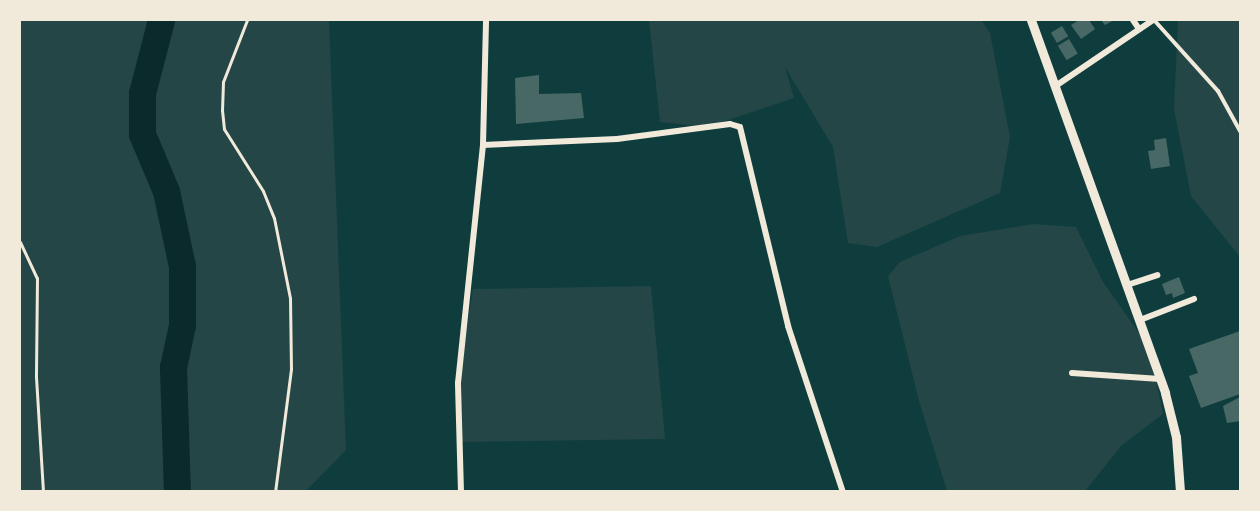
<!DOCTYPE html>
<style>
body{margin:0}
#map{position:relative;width:1260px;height:511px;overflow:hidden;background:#0f3d3e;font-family:"Asap Condensed",sans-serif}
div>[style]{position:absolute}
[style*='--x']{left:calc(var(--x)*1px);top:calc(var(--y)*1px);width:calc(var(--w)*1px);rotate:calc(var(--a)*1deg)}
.green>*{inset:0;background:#244646}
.river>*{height:27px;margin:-13.5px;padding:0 13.5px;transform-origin:13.5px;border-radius:13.5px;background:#0a2a2b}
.building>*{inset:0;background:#486865;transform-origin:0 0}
.path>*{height:3px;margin:-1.5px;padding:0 1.5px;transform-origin:1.5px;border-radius:1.5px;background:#f1e9da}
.service>*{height:4px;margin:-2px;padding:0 2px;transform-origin:2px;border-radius:2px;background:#f1e9da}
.minor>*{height:6px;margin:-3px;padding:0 3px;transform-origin:3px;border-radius:3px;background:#f1e9da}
.tertiary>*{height:9px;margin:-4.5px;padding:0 4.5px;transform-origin:4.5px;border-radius:4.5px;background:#f1e9da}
span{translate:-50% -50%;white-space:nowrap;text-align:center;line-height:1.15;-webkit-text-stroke:6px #f1e9da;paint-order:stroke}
.frame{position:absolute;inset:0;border:21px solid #f1e9da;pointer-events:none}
</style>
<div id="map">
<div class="green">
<div style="clip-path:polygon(20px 20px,329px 20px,346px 450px,306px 491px,20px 491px)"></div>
<div style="clip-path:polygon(649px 20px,981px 20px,990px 33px,1010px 137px,1000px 193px,877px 247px,848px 243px,833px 147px,785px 67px,794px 98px,707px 127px,660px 122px)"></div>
<div style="clip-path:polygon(1178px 20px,1240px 20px,1240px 257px,1191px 196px,1174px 109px)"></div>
<div style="clip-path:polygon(1033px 224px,1076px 227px,1103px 282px,1149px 347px,1163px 414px,1122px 445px,1085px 491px,947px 491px,919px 401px,888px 276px,900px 262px,960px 236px)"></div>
<div style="clip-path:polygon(651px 286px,665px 439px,462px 442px,459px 375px,473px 289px)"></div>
</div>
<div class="river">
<div style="--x:161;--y:20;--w:75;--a:104.6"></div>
<div style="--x:142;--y:93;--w:41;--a:90"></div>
<div style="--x:142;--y:134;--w:62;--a:67.2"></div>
<div style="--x:166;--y:191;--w:77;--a:78"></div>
<div style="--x:182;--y:266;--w:59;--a:90"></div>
<div style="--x:182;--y:325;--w:43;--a:102.1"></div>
<div style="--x:173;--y:367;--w:125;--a:88.2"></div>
</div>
<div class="building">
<div style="clip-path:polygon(1079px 20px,1089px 20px,1095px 29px,1081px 39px,1071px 25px)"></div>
<div style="clip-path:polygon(1101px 20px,1114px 20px,1105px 25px)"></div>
<div style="left:1062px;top:26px;width:12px;height:13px;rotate:59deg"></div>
<div style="left:1069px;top:39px;width:17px;height:13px;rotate:59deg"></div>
<div style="clip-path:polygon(539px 75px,539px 94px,581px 93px,584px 118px,516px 124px,515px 78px)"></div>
<div style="clip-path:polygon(1166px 138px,1170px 166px,1151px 169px,1148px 151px,1155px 150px,1154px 140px)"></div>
<div style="clip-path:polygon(1179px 277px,1185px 293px,1173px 298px,1172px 293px,1166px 295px,1162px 284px)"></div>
<div style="clip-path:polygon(1240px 331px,1240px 394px,1201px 408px,1189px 376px,1198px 373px,1189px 349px)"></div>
<div style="clip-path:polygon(1240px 397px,1240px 421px,1227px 423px,1223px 406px)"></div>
</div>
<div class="path">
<div style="--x:247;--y:20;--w:66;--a:111.2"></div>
<div style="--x:223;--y:82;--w:28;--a:92"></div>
<div style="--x:222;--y:110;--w:19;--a:84"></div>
<div style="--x:224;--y:129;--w:73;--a:57.8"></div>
<div style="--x:263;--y:191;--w:29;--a:68"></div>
<div style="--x:274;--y:218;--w:82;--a:78.7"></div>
<div style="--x:290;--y:298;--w:71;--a:89.2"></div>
<div style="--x:291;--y:369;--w:124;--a:97.4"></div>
<div style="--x:20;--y:242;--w:40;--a:65"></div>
<div style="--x:37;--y:278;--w:99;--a:90.6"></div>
<div style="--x:36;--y:377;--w:115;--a:86.5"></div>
</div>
<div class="service">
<div style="--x:1154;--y:20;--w:96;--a:48"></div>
<div style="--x:1218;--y:91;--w:46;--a:61.2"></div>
</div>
<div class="minor">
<div style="--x:1133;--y:20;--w:11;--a:56"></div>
<div style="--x:1057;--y:85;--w:116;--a:-34.1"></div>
<div style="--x:483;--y:145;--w:134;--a:-2.6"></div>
<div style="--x:617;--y:139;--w:114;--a:-7.6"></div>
<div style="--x:730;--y:124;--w:10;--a:17"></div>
<div style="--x:740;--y:127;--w:205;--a:76.4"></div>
<div style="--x:788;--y:326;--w:175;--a:71.7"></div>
<div style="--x:1127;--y:285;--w:32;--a:-18"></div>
<div style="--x:1140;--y:320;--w:58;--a:-21.3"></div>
<div style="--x:1072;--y:373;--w:88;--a:3.9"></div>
<div style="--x:461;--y:492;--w:109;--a:-91.6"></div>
<div style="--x:458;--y:383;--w:239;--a:-84"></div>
<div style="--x:483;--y:145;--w:125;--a:-88.6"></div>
</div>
<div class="tertiary">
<div style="--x:1031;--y:20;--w:396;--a:70.2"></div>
<div style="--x:1165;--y:393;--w:45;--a:76"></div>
<div style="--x:1176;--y:437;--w:55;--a:85.8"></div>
</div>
<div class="frame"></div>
</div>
